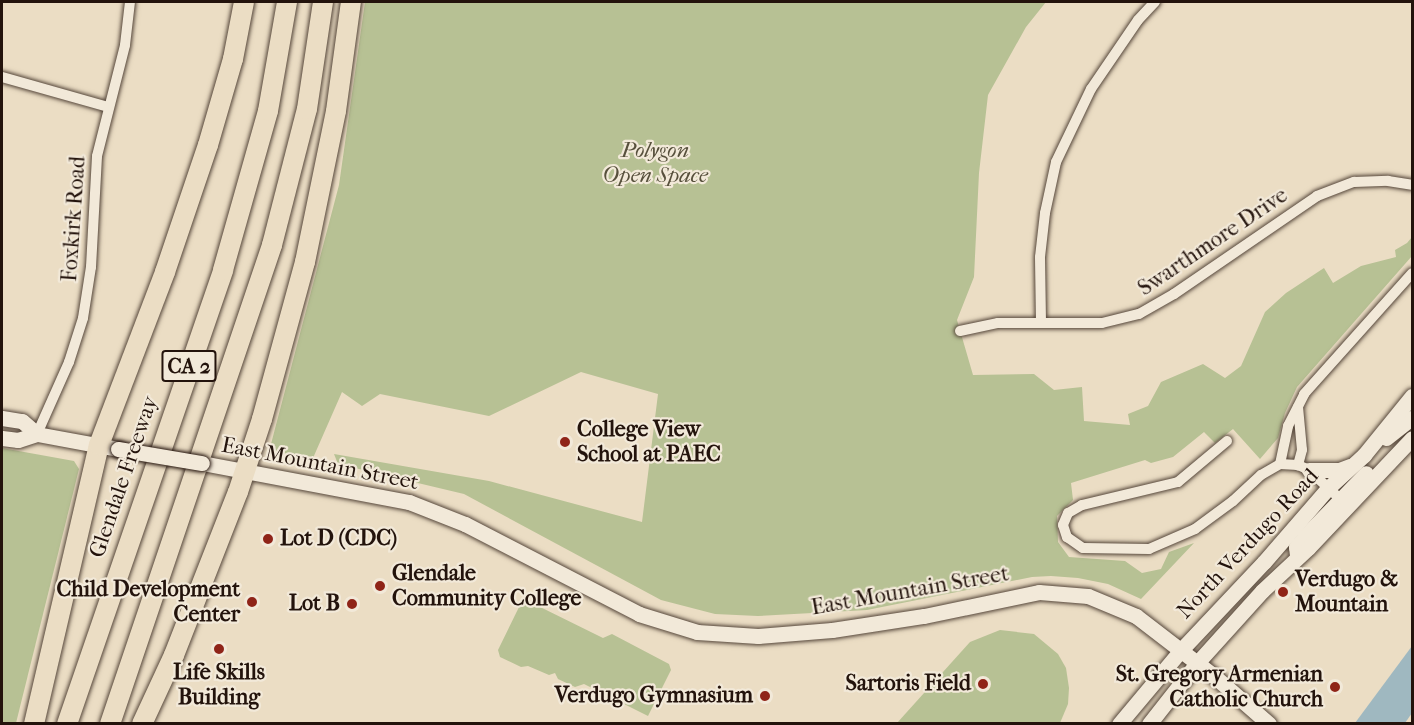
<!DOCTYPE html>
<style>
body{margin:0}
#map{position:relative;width:1414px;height:725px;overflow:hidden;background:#ebddc4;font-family:"IM FELL French Canon",serif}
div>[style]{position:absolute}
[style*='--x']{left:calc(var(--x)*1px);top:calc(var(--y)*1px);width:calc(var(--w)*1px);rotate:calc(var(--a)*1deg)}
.green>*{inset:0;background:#b7c194}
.water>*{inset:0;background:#9fb8c0}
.roads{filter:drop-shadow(0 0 2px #55463a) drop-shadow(0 0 2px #55463a)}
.street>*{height:10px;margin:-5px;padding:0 5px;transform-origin:5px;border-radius:5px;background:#f2e9d9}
.secondary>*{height:15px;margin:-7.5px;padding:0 7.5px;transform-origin:7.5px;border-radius:7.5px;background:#f2e9d9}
.highway>*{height:20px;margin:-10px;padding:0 10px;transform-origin:10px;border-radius:10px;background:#ebddc4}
.bridges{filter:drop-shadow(0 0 2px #23130c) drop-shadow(0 0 2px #23130c)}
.secondary-bridge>*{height:15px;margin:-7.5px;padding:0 7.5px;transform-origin:7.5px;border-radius:7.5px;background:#f2e9d9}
.dots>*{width:16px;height:16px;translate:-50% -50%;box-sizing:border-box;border:3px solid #f2e9d9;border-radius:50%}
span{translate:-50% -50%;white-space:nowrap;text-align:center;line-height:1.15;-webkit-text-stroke:4.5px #f2e9d9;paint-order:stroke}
.shield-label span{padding:2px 4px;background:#f2e9d9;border:2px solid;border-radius:4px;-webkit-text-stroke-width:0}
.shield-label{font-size:21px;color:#23130c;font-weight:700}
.park-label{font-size:22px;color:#57503c;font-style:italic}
.street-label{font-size:22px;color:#23130c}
.poi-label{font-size:22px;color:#23130c;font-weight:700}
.left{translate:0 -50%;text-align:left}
.right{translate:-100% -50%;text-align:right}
.frame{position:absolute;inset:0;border:3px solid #23130c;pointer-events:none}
</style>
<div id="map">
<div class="green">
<div style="clip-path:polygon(365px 2px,1046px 2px,1026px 27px,988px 95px,979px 173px,974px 277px,957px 320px,973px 375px,1034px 374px,1054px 390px,1082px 387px,1084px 421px,1130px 425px,1128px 414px,1148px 406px,1161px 382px,1203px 364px,1225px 378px,1241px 366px,1265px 312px,1286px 293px,1324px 268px,1333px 283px,1361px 266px,1396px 257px,1395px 250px,1407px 243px,1412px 237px,1412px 256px,1297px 387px,1285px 413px,1278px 438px,1260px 459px,1233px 429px,1215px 443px,1204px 432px,1173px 457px,1151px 463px,1145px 460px,1071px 483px,1073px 500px,1057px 516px,1058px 542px,1069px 557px,1125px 561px,1142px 573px,1161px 569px,1169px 552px,1194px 543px,1141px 599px,1108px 584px,1078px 578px,1051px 576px,1032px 577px,867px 610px,758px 616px,715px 614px,661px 600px,464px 494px,338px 464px,334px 454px,489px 481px,642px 522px,658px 394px,581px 372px,489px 416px,380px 394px,362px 406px,342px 392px,313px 458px,276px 452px,271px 444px,339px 185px)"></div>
<div style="clip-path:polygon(2px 448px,74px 461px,79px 469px,16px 723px,2px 723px)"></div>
<div style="clip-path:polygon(528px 601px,603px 638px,612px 634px,669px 664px,671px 670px,648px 716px,584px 684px,575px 687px,558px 679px,555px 673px,549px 675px,528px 666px,521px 667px,500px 657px,498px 650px,521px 603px)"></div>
<div style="clip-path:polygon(1000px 630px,1034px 634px,1058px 654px,1066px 668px,1069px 688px,1068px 704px,1060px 723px,897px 723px,970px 642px)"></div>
</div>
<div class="water">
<div style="clip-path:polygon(1412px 646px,1412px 713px,1405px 723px,1355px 723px)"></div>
</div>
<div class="roads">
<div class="street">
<div style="--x:2;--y:77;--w:110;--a:15.8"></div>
<div style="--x:1041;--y:322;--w:65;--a:-90.9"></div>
<div style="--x:1040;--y:257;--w:44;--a:-83.5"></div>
<div style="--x:1045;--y:213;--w:52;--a:-77.8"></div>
<div style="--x:1056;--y:162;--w:81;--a:-64.4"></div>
<div style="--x:1091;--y:89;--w:83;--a:-55.7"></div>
<div style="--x:1138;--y:20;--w:25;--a:-47"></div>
<div style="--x:960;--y:331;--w:39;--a:-12"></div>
<div style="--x:998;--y:323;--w:104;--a:0"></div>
<div style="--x:1102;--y:323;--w:38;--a:-14"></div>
<div style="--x:1139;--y:314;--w:40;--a:-29.7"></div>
<div style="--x:1174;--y:294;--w:173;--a:-34.4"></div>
<div style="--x:1317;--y:196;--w:40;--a:-21"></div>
<div style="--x:1354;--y:182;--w:34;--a:-2"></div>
<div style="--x:1388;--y:181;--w:24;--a:9"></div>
<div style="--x:1298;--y:407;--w:43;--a:84.7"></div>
<div style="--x:1302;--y:450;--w:16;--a:105"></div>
<div style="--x:37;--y:434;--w:79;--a:-66"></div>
<div style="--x:69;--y:362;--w:46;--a:-72.3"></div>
<div style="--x:83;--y:318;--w:52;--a:-81.1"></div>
<div style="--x:91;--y:267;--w:111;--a:-86.9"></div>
<div style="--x:97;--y:156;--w:114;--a:-75.8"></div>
<div style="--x:125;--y:45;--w:43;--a:-83.4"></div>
<div style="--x:1227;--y:441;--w:64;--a:140.1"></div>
<div style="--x:1178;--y:482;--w:99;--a:166.5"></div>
<div style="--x:1082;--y:505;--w:16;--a:150"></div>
<div style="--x:1068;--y:513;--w:13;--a:113"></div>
<div style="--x:1063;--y:525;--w:13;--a:72"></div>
<div style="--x:1067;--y:537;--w:19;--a:35"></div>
<div style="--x:1083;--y:548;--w:66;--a:0.9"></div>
<div style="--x:1149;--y:549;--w:50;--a:-23.5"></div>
<div style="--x:1195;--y:529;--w:47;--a:-36.4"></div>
<div style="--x:1233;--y:501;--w:38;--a:-43"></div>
<div style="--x:1261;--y:475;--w:22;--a:-30"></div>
<div style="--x:1280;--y:464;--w:18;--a:3"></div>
<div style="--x:1298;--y:465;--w:12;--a:24"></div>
<div style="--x:1309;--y:470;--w:41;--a:43"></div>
<div style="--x:1280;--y:464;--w:39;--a:-78"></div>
<div style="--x:1288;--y:426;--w:36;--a:-63"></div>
<div style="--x:1304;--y:394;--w:162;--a:-48.2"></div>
</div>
<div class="secondary">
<div style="--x:2;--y:418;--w:20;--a:9"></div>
<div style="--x:22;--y:421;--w:20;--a:41"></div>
<div style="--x:37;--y:434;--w:82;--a:10.5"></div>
<div style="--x:2;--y:438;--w:16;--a:7"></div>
<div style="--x:18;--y:440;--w:20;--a:-18"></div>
<div style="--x:1386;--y:438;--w:33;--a:-38"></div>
<div style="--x:202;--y:463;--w:211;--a:10.7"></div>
<div style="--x:409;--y:502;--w:60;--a:21.4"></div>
<div style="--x:465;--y:524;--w:196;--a:27.3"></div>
<div style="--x:639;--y:614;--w:61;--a:17.2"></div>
<div style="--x:697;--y:632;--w:61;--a:3.8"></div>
<div style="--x:758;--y:636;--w:74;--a:-4.6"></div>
<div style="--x:832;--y:630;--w:93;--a:-8.7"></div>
<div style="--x:924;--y:616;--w:117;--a:-11.8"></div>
<div style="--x:1039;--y:592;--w:49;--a:4.7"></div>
<div style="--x:1088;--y:596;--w:52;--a:22.6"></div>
<div style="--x:1136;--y:616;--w:98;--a:37.6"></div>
<div style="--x:1214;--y:676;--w:73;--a:41.1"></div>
<div style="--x:1309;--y:470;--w:30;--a:0"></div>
<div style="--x:1339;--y:470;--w:12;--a:-20"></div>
<div style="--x:1297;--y:555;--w:8;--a:-97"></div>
<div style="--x:1296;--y:547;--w:16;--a:-50"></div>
<div style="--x:1306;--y:535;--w:86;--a:-45.9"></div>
<div style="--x:1119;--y:724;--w:97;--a:-50"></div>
<div style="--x:1181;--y:650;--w:121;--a:-46.7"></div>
<div style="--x:1264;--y:562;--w:98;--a:-49.1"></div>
<div style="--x:1328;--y:488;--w:49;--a:-42.5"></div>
<div style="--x:1364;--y:455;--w:76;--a:-50.9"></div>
<div style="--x:1149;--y:724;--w:78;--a:-51.8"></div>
<div style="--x:1197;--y:663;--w:97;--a:-47.9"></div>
<div style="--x:1262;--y:591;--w:63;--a:-43.1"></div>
<div style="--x:1308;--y:548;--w:151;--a:-46.6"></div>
</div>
<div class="highway">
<div style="--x:34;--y:724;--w:286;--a:-76.9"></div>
<div style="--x:99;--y:445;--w:185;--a:-69.1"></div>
<div style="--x:165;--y:272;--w:134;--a:-71.3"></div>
<div style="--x:208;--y:145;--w:90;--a:-73.8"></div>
<div style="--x:233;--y:59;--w:58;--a:-79.1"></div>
<div style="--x:67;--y:724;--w:480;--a:-71"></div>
<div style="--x:223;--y:270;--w:165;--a:-74.2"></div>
<div style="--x:268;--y:111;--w:111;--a:-80.1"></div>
<div style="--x:110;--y:724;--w:506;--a:-71.31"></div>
<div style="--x:272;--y:245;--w:140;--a:-75.6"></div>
<div style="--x:307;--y:109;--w:108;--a:-81.5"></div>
<div style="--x:142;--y:724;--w:76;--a:-65.1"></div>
<div style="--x:174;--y:655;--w:175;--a:-68.6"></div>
<div style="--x:238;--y:492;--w:77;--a:-71.8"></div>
<div style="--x:262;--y:419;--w:163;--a:-74.7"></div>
<div style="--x:305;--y:262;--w:154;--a:-78.4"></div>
<div style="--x:336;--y:111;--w:110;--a:-82.2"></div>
</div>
</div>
<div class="bridges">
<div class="secondary-bridge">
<div style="--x:118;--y:449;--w:85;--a:9.5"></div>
</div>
</div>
<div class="dots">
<div style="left:565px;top:442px;background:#8f2418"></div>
<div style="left:268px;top:539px;background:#8f2418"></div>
<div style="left:380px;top:586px;background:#8f2418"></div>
<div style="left:1283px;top:592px;background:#8f2418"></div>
<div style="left:252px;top:602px;background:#8f2418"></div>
<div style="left:352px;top:604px;background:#8f2418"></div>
<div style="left:219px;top:649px;background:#8f2418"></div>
<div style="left:983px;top:684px;background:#8f2418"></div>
<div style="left:1335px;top:687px;background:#8f2418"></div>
<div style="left:765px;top:696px;background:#8f2418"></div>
</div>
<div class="shield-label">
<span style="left:189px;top:366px">CA 2</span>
</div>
<div class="park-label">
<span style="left:655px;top:163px">Polygon<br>Open Space</span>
</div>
<div class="street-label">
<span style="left:74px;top:219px;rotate:-86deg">Foxkirk Road</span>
<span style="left:1213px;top:242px;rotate:-34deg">Swarthmore Drive</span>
<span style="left:320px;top:464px;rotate:11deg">East Mountain Street</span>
<span style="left:124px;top:477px;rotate:-71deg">Glendale Freeway</span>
<span style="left:1248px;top:544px;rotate:-47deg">North Verdugo Road</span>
<span style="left:910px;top:591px;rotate:-10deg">East Mountain Street</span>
</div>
<div class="poi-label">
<span class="left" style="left:577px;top:442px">College View<br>School at PAEC</span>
<span class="left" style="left:280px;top:539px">Lot D (CDC)</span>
<span class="left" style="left:392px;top:586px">Glendale<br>Community College</span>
<span class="left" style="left:1295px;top:592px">Verdugo &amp;<br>Mountain</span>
<span class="right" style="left:240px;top:602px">Child Development<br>Center</span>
<span class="right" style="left:340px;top:604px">Lot B</span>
<span style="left:219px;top:685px">Life Skills<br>Building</span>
<span class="right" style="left:1323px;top:687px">St. Gregory Armenian<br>Catholic Church</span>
<span class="right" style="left:971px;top:684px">Sartoris Field</span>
<span class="right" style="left:753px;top:696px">Verdugo Gymnasium</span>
</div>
<div class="frame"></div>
</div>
